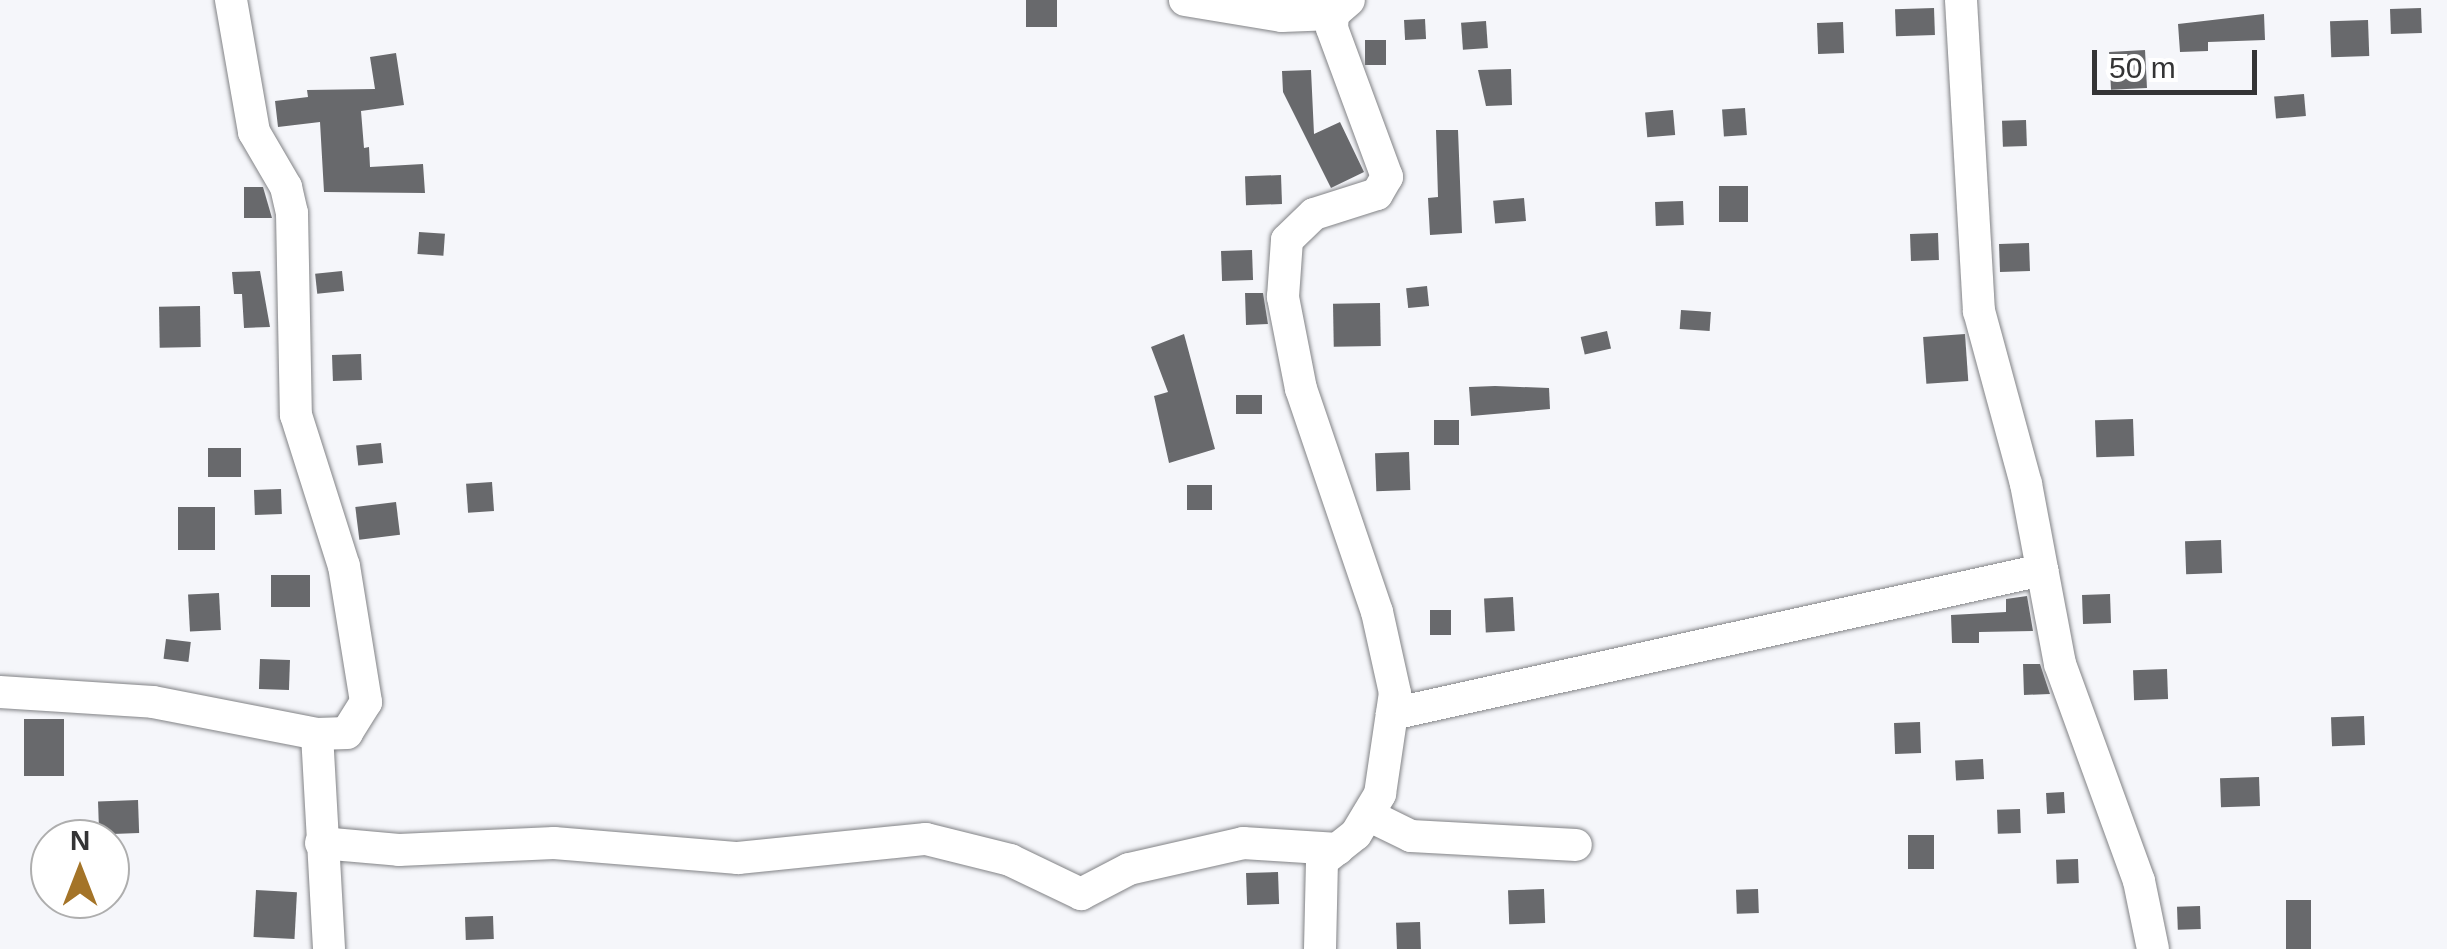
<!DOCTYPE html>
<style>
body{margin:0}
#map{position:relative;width:2447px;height:949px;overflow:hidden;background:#f5f6fa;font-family:Helvetica,sans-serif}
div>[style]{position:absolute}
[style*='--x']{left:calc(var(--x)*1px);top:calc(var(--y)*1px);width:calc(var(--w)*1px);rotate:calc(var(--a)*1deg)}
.building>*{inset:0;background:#68696c;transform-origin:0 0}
.roads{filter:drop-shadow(0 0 2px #828386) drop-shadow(0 0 2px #828386)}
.minor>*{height:32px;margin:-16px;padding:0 16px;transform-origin:16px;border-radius:16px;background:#fff}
span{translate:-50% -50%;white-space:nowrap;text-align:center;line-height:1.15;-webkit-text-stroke:10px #fff;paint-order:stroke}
.north{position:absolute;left:30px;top:819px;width:100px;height:100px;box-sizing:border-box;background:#fff;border:2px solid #aeaeae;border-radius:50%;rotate:0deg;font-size:28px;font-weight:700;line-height:40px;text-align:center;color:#343435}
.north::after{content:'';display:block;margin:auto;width:35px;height:45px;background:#a47428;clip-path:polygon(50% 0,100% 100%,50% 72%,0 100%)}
.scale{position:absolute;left:2092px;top:50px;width:165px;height:45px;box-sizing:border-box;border:5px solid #343435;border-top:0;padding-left:12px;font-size:30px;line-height:35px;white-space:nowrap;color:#343435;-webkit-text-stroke:8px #fff;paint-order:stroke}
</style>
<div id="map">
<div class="building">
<div style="left:1026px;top:0;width:31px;height:27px"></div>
<div style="left:1934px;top:8px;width:27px;height:39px;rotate:88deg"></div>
<div style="left:2421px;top:8px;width:25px;height:31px;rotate:88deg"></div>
<div style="clip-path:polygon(2264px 14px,2265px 40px,2208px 42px,2208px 51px,2180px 52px,2178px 24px)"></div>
<div style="left:1425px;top:19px;width:20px;height:21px;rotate:87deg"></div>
<div style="left:2368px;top:20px;width:36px;height:38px;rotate:88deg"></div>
<div style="left:1486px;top:21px;width:27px;height:25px;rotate:86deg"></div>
<div style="left:1843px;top:22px;width:31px;height:26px;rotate:88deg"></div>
<div style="left:1365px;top:40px;width:21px;height:25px"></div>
<div style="left:2145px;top:50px;width:38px;height:36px;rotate:87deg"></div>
<div style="clip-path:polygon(396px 53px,404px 105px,361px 111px,364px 148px,369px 147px,370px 167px,423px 164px,425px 193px,324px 192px,320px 122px,278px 127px,275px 101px,308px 97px,307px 90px,375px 89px,370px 57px)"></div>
<div style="clip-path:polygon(1511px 69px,1512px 105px,1486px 106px,1478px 70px)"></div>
<div style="clip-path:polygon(1311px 70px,1314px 134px,1340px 122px,1364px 172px,1331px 188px,1283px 92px,1282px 71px)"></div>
<div style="left:2304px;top:94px;width:22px;height:30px;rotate:85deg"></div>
<div style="left:1745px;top:108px;width:27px;height:23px;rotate:86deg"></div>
<div style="left:1673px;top:110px;width:25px;height:28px;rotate:85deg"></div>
<div style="left:2026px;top:120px;width:26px;height:24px;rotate:88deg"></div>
<div style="clip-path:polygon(1436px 130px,1458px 130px,1462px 233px,1430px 235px,1428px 198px,1438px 197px)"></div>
<div style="left:1281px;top:175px;width:29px;height:36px;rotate:88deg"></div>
<div style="left:1719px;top:186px;width:29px;height:36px"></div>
<div style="clip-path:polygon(244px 187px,263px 187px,272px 218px,244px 218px)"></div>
<div style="left:1524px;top:198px;width:23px;height:31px;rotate:85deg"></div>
<div style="left:1683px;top:201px;width:24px;height:28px;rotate:88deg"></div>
<div style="left:419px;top:232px;width:26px;height:22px;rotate:4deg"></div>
<div style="left:1938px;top:233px;width:27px;height:28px;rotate:88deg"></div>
<div style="left:2029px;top:243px;width:28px;height:30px;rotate:88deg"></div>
<div style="left:1252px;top:250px;width:30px;height:31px;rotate:88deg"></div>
<div style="clip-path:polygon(260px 271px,270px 327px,244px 328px,242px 294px,234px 294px,232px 272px)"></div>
<div style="left:342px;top:271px;width:20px;height:27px;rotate:84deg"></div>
<div style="left:1427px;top:286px;width:20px;height:21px;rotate:84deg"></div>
<div style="clip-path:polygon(1245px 293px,1263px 293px,1268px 324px,1246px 325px)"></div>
<div style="left:1380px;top:303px;width:43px;height:47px;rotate:89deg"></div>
<div style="left:200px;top:306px;width:41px;height:41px;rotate:89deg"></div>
<div style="left:1681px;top:310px;width:30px;height:19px;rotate:4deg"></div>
<div style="left:1607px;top:331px;width:18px;height:27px;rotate:77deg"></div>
<div style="clip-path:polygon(1184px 334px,1215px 449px,1169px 463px,1154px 396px,1168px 392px,1151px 347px)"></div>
<div style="left:1965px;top:334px;width:47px;height:42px;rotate:86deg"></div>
<div style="left:361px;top:354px;width:26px;height:29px;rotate:88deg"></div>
<div style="clip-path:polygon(1495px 386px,1549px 388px,1550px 409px,1471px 416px,1469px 387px)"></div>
<div style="left:1262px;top:395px;width:19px;height:26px;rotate:90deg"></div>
<div style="left:2133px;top:419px;width:37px;height:38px;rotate:88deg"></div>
<div style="left:1434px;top:420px;width:25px;height:25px"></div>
<div style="left:381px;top:443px;width:20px;height:25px;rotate:84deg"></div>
<div style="left:208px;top:448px;width:33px;height:29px"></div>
<div style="left:1409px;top:452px;width:38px;height:34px;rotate:88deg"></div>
<div style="left:492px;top:482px;width:29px;height:26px;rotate:86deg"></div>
<div style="left:1187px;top:485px;width:25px;height:25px"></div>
<div style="left:281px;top:489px;width:25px;height:27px;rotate:88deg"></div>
<div style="left:396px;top:502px;width:33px;height:41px;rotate:83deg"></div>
<div style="left:178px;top:507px;width:37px;height:43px"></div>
<div style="left:2221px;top:540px;width:33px;height:36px;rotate:88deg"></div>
<div style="left:271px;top:575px;width:39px;height:32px"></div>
<div style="left:219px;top:593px;width:37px;height:31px;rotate:87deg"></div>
<div style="left:2110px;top:594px;width:29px;height:28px;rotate:88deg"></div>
<div style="clip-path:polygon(2027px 596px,2033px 631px,1979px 632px,1979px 643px,1952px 643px,1951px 615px,2006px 612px,2006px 599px)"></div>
<div style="left:1513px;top:597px;width:34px;height:29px;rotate:87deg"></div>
<div style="left:1430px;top:610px;width:21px;height:25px"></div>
<div style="left:166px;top:639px;width:25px;height:20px;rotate:7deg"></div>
<div style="left:260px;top:659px;width:30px;height:30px;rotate:2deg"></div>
<div style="clip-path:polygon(2023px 664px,2040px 664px,2050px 694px,2024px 695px)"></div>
<div style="left:2167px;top:669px;width:30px;height:34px;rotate:88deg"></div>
<div style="left:2364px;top:716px;width:29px;height:33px;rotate:88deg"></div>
<div style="left:24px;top:719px;width:40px;height:57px"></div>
<div style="left:1920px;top:722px;width:31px;height:26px;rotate:88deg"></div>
<div style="left:1983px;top:759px;width:20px;height:28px;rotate:87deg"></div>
<div style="left:2259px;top:777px;width:29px;height:39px;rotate:88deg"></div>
<div style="left:2064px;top:792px;width:21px;height:18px;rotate:87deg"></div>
<div style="left:138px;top:800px;width:33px;height:40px;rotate:88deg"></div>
<div style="left:2020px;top:809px;width:24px;height:23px;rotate:88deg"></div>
<div style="left:1908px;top:835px;width:26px;height:34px"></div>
<div style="left:2078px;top:859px;width:24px;height:22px;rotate:88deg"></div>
<div style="left:1278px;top:872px;width:32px;height:32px;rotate:88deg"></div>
<div style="left:1544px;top:889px;width:34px;height:36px;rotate:88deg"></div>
<div style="left:1758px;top:889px;width:24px;height:22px;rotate:88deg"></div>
<div style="left:256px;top:890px;width:41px;height:47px;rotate:3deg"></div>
<div style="left:2286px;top:900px;width:25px;height:49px"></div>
<div style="left:2200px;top:906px;width:23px;height:23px;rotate:88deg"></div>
<div style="left:493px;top:916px;width:23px;height:28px;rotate:88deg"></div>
<div style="left:1420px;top:922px;width:27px;height:24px;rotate:88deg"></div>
</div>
<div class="roads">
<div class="minor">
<div style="--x:231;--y:0;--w:134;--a:80.1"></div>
<div style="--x:254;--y:132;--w:64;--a:59.8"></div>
<div style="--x:286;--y:187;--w:27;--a:77"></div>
<div style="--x:292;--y:213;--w:202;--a:88.9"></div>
<div style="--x:296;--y:415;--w:158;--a:72.4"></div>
<div style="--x:344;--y:566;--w:138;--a:80.8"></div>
<div style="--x:366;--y:702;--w:36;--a:122"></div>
<div style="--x:347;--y:733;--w:30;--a:178"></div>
<div style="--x:317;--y:734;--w:215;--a:86.8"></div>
<div style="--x:1185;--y:0;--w:98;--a:9.4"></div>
<div style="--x:1282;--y:16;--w:51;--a:-2.2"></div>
<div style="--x:1961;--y:0;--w:312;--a:86.7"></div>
<div style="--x:1979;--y:311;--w:179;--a:74.8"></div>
<div style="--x:2026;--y:484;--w:183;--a:79.3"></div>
<div style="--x:2060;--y:664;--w:231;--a:70"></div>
<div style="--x:2139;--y:881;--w:69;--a:78.4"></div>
<div style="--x:0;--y:692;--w:153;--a:3.7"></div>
<div style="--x:153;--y:702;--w:167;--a:11"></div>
<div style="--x:1392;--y:714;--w:666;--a:-12.49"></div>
<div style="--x:1368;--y:815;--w:48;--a:26"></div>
<div style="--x:1411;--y:836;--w:165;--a:3.1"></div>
<div style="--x:321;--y:843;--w:78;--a:5.1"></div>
<div style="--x:399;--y:850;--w:155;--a:-2.6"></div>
<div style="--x:554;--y:843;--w:185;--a:4.7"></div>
<div style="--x:738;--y:858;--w:189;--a:-5.8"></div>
<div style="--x:926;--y:839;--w:87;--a:14"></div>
<div style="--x:1010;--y:860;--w:79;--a:25.6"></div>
<div style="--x:1081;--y:894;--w:54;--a:-27.5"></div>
<div style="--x:1129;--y:869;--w:117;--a:-12.8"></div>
<div style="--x:1243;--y:843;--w:95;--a:3.6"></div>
<div style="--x:1320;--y:949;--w:88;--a:-88.7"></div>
<div style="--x:1322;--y:861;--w:43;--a:-38.5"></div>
<div style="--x:1356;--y:834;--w:47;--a:-59"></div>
<div style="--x:1380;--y:794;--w:102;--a:-81.6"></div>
<div style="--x:1395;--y:693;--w:83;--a:-102.5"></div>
<div style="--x:1377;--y:612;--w:236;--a:-108.8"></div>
<div style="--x:1301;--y:389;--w:94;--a:-101.1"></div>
<div style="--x:1283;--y:297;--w:57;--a:-86"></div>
<div style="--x:1287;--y:240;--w:37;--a:-44"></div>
<div style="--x:1314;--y:214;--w:66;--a:-17.6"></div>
<div style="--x:1377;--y:194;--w:20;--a:-60"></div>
<div style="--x:1387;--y:177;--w:159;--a:-110.3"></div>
<div style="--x:1332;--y:28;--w:14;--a:-86"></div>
<div style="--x:1333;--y:14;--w:21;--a:-41"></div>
</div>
</div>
<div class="north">N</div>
<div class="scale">50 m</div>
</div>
